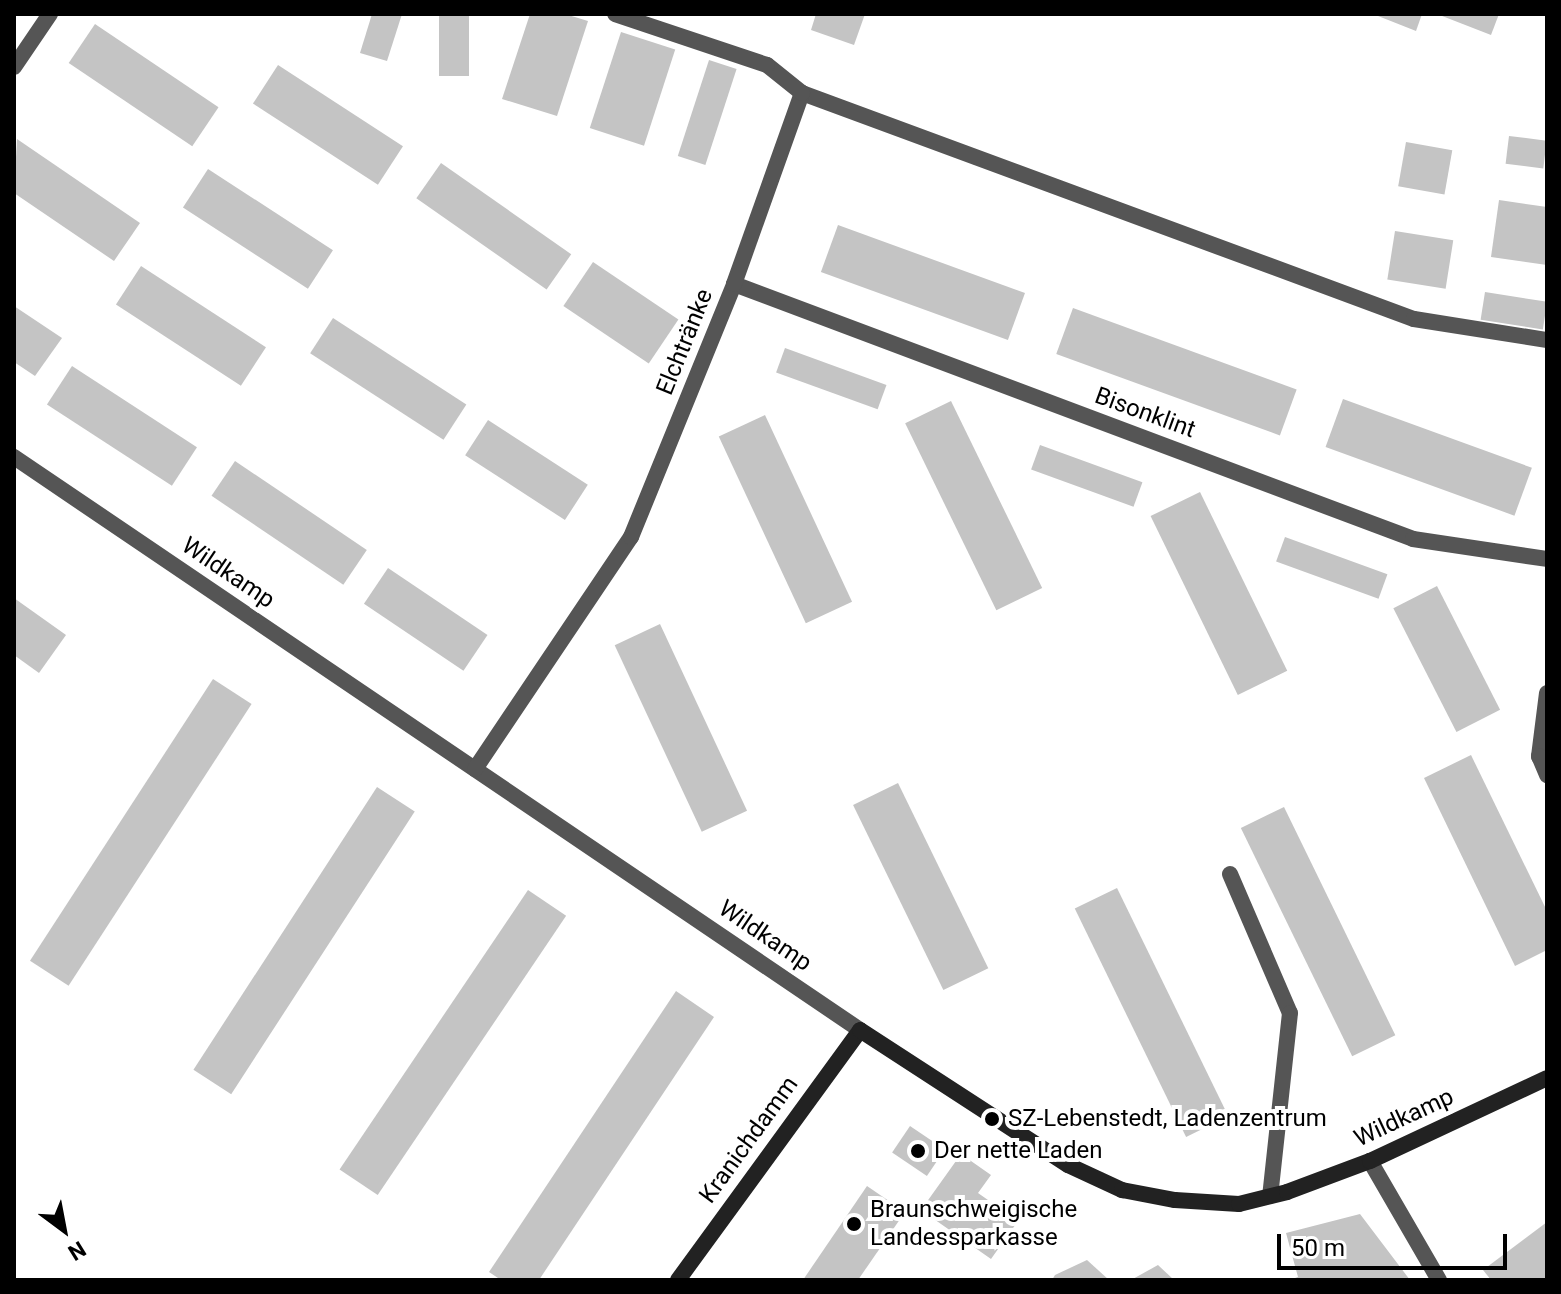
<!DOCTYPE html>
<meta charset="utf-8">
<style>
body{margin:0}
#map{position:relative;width:1561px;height:1294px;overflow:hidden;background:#fff;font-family:Roboto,sans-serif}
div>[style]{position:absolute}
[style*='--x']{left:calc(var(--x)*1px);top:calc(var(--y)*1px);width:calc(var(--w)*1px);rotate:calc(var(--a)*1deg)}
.building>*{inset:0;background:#c4c4c4;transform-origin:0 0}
.lane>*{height:16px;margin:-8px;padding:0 8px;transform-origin:8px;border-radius:8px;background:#555}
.street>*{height:16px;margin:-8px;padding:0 8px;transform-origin:8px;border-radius:8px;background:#555}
.secondary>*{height:16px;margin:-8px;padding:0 8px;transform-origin:8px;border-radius:8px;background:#222}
.dots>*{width:22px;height:22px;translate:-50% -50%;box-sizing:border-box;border:4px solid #fff;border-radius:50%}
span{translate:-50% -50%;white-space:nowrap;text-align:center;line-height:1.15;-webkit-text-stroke:8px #fff;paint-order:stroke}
.street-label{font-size:24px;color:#000}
.poi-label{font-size:24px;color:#000}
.left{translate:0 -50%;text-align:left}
.frame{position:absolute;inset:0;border:16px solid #000;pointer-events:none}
.north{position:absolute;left:24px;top:1190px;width:80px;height:80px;-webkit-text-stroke:6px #fff;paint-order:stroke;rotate:148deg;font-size:22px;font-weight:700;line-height:32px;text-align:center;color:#000}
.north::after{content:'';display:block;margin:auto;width:28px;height:36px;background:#000;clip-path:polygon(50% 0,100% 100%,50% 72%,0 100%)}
.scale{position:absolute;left:1277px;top:1234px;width:230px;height:36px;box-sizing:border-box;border:4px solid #000;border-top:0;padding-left:10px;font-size:24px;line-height:28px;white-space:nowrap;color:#000;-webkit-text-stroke:6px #fff;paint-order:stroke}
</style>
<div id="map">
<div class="building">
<div style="clip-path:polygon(372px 14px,402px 14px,387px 61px,360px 53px)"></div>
<div style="left:439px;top:14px;width:30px;height:62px"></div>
<div style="clip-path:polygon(530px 14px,565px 14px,588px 21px,557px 116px,502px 99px)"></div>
<div style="clip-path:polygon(816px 14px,865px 14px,854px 45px,811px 30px)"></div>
<div style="clip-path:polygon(1373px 14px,1422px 14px,1416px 31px)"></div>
<div style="clip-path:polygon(1437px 14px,1499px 14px,1491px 35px)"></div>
<div style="left:95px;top:24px;width:149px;height:47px;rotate:34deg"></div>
<div style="left:621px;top:32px;width:57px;height:101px;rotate:18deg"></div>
<div style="left:709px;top:60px;width:29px;height:101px;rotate:18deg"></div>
<div style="left:278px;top:65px;width:149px;height:46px;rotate:33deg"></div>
<div style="left:1509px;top:136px;width:38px;height:28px;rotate:7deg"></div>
<div style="clip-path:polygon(17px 139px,140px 223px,114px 261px,14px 193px)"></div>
<div style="left:1406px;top:142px;width:47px;height:45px;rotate:10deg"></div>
<div style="left:441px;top:163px;width:159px;height:43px;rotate:35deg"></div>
<div style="left:208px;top:169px;width:149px;height:46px;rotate:33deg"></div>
<div style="clip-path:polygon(1499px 200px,1547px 207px,1547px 265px,1491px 257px)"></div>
<div style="left:838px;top:225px;width:199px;height:50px;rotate:20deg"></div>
<div style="left:1395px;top:231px;width:59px;height:49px;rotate:9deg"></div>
<div style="left:593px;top:262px;width:103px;height:53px;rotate:34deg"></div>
<div style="left:141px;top:266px;width:149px;height:46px;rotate:33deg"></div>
<div style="left:1485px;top:292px;width:63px;height:28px;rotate:9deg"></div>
<div style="clip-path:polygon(14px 306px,62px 338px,35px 376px,14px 362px)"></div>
<div style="left:1073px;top:308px;width:238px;height:49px;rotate:20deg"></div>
<div style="left:333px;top:318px;width:159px;height:42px;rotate:33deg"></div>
<div style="left:785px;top:348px;width:108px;height:26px;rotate:20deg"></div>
<div style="left:72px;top:366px;width:149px;height:46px;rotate:33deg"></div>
<div style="left:1343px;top:399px;width:201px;height:51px;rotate:20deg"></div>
<div style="left:951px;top:401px;width:208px;height:51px;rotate:64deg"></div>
<div style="left:765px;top:415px;width:206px;height:51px;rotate:65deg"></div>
<div style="left:488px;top:420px;width:119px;height:42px;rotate:33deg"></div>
<div style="left:1040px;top:445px;width:109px;height:26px;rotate:20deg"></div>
<div style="left:235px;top:461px;width:159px;height:42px;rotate:34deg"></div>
<div style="left:1200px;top:492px;width:199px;height:55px;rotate:64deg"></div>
<div style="left:1285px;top:537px;width:109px;height:26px;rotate:20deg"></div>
<div style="left:388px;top:568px;width:120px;height:43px;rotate:34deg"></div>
<div style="left:1437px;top:586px;width:139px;height:49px;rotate:63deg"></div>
<div style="clip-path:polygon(14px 598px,66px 635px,39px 673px,14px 655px)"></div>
<div style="left:660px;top:624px;width:206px;height:50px;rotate:65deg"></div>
<div style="left:213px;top:679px;width:46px;height:336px;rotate:33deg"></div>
<div style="clip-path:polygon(1471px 755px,1547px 911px,1547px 950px,1515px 966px,1424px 778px)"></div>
<div style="left:898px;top:783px;width:206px;height:50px;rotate:64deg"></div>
<div style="left:377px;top:787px;width:45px;height:337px;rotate:33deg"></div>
<div style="left:1284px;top:807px;width:254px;height:48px;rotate:64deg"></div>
<div style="left:1117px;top:888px;width:254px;height:47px;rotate:64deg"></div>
<div style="left:528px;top:890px;width:46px;height:337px;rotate:34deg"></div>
<div style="clip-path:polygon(676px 991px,714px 1017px,539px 1280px,501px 1280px,489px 1272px)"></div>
<div style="left:910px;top:1126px;width:42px;height:32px;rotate:34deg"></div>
<div style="clip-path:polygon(961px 1154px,991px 1175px,978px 1193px,1018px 1221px,991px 1259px,921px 1210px)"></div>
<div style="clip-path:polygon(867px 1186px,905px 1212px,858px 1280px,803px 1280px)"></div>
<div style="clip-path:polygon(1360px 1214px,1410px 1280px,1289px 1280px,1298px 1277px,1286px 1233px)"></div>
<div style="clip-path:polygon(1547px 1222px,1547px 1280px,1491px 1280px,1483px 1270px)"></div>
<div style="clip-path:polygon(1087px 1260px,1109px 1280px,1052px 1280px,1055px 1275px)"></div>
<div style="clip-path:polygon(1158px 1265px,1174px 1280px,1131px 1280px)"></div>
</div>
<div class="lane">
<div style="--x:802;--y:93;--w:652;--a:20.27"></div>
<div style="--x:1414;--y:319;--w:135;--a:9"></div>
<div style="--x:1230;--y:874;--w:151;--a:66.7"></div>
<div style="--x:1290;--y:1013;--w:184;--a:96.2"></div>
</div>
<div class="street">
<div style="--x:14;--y:67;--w:64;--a:-55.8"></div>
<div style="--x:734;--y:284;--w:725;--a:20.58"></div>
<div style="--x:1413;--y:539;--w:135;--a:8.5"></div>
<div style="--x:14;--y:457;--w:1022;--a:34.11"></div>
<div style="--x:1547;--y:693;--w:64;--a:97.2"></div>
<div style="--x:1539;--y:756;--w:21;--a:67"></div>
<div style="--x:475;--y:769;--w:280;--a:-56.1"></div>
<div style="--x:631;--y:537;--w:273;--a:-67.8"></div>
<div style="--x:734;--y:284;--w:203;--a:-70.4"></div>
<div style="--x:802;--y:93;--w:45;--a:-141.3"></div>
<div style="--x:767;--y:65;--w:160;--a:-161.5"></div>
<div style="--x:1370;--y:1161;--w:138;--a:59.9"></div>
</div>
<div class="secondary">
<div style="--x:678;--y:1280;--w:309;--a:-53.9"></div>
<div style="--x:860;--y:1030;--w:248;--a:33"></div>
<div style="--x:1068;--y:1165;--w:60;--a:24.8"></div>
<div style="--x:1122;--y:1190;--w:54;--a:10.7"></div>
<div style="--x:1175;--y:1200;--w:64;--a:3.6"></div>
<div style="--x:1239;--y:1204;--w:49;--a:-14"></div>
<div style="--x:1287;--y:1192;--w:89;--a:-20.5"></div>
<div style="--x:1370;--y:1161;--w:195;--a:-25.1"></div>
</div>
<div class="dots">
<div style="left:992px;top:1119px;background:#000"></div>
<div style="left:918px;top:1151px;background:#000"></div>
<div style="left:854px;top:1224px;background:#000"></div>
</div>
<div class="street-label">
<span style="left:685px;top:342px;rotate:-68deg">Elchtränke</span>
<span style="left:1145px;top:413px;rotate:20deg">Bisonklint</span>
<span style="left:228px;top:573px;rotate:34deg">Wildkamp</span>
<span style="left:765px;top:936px;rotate:34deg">Wildkamp</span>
<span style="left:1404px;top:1118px;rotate:-25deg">Wildkamp</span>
<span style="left:749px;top:1140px;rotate:-54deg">Kranichdamm</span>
</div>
<div class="poi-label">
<span class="left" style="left:1008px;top:1119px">SZ-Lebenstedt, Ladenzentrum</span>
<span class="left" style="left:934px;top:1151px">Der nette Laden</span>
<span class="left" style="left:870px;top:1224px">Braunschweigische<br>Landessparkasse</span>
</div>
<div class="frame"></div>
<div class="north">N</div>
<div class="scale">50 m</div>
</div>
